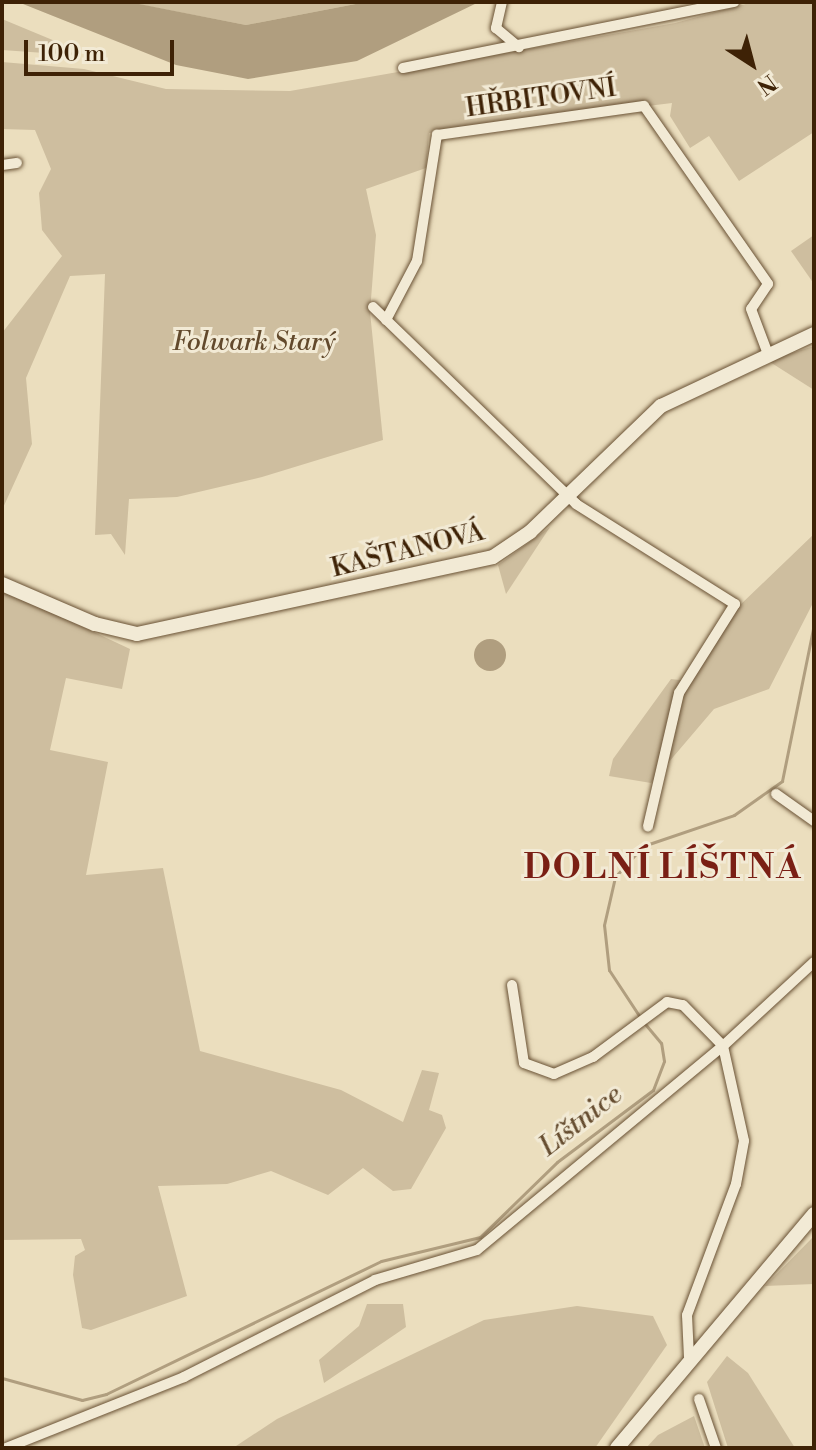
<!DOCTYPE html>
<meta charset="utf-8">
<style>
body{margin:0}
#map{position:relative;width:816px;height:1450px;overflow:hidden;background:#ebdebe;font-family:"Libre Bodoni",serif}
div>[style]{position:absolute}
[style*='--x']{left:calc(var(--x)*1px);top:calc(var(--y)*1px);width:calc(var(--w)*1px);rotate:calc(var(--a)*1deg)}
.green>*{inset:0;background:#cebe9f}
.water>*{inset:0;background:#b09e7f}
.round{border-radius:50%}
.stream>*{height:3px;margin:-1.5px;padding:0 1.5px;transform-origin:1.5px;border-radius:1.5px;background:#b09e7f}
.roads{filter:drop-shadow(0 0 2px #695134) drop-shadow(0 0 2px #695134)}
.street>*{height:10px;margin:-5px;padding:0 5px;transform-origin:5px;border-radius:5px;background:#f2ead5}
.secondary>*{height:14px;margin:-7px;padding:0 7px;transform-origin:7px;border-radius:7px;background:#f2ead5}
span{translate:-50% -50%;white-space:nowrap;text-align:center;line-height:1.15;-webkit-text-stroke:6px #f2ead5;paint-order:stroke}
.street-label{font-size:26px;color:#3e2206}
.park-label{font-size:26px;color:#62492c;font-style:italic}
.water-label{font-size:28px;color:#664d30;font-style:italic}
.district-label{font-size:34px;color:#7a1f14;font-weight:700;letter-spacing:2px}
.frame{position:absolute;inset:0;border:4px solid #3e2206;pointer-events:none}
.north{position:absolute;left:712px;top:24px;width:80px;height:80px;-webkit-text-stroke:6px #f2ead5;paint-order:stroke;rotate:144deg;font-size:22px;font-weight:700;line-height:32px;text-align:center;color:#3e2206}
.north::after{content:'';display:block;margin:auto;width:28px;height:36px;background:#3e2206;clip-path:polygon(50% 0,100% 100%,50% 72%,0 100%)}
.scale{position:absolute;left:24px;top:40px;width:150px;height:36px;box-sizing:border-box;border:4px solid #3e2206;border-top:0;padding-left:10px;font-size:24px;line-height:28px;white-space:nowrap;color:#3e2206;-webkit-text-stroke:6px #f2ead5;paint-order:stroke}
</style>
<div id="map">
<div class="green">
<div style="clip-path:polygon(127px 2px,366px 2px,246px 25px)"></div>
<div style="clip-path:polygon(753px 2px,814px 2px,814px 132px,739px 181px,709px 136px,690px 148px,670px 116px,672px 103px,429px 133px,426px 168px,366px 189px,376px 235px,370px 312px,383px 440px,262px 477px,177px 497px,129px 499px,125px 555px,111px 534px,95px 535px,105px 274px,70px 276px,26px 378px,32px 444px,2px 510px,2px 333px,62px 256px,42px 230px,39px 193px,51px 169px,35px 130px,2px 129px,2px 62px,84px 69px,166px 89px,290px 91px,675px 23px)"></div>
<div style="clip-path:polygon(2px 19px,67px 46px,73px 55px,2px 50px)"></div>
<div style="clip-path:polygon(814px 235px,814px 284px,791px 251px)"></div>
<div style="clip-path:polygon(814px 346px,814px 390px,770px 362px,773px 359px)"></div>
<div style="clip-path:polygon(550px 527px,506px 594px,498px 565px)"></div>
<div style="clip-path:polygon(814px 534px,814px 601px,769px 689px,714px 709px,651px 783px,609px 776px,613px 759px,671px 679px,688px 681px,739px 606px)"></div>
<div style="clip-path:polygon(2px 589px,130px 649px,122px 689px,66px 678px,50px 750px,108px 762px,86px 875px,163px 868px,200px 1051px,341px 1090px,403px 1122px,422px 1070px,439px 1073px,429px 1110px,442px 1115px,446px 1128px,411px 1189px,393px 1191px,363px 1168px,328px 1195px,271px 1171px,227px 1184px,158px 1186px,187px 1296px,91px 1330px,82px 1328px,73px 1275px,75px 1256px,85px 1250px,81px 1239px,2px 1240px)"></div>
<div style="clip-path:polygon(814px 1236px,814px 1284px,765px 1286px)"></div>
<div style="clip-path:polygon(367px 1304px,403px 1304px,406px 1327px,324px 1383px,319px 1360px,359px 1326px)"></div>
<div style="clip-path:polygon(577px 1306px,653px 1316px,667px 1345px,595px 1448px,233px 1448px,277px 1419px,484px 1320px)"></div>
<div style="clip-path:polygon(727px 1356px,748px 1373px,795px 1448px,728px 1448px,707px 1382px)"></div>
<div style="clip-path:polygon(694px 1416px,705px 1448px,646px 1448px,658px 1435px)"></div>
</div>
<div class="water">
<div style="clip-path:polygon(18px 2px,129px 2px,246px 25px,366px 2px,479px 2px,357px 61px,248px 79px,176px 65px)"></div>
<div class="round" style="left:474px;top:639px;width:32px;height:32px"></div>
</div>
<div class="stream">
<div style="--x:640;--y:1017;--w:56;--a:-123.4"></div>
<div style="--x:609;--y:970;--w:45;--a:-96.3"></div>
<div style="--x:604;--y:925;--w:49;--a:-77.1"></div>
<div style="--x:615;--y:877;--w:42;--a:-47.9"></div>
<div style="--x:643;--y:846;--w:96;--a:-18.8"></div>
<div style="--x:734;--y:815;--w:59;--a:-35.3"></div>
<div style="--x:782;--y:781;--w:160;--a:-78.5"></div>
<div style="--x:2;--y:1378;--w:83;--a:15.4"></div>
<div style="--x:82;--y:1400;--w:25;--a:-14"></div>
<div style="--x:106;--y:1394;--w:305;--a:-25.8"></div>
<div style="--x:381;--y:1261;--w:102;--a:-13.6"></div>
<div style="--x:480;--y:1237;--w:107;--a:-44.2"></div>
<div style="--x:557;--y:1162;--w:120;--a:-36.9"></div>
<div style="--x:653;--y:1090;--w:31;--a:-69"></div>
<div style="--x:664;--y:1061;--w:18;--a:-99"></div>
<div style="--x:661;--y:1043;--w:26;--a:-130"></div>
</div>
<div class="roads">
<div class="street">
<div style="--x:502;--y:2;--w:27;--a:103"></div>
<div style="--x:496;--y:28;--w:30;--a:40"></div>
<div style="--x:403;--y:68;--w:338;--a:-11.3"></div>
<div style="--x:2;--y:165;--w:15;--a:-8"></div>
<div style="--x:373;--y:307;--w:283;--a:44.1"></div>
<div style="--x:576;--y:504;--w:188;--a:32.2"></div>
<div style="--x:735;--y:604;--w:105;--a:122.2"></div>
<div style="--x:679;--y:693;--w:137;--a:103.1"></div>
<div style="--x:386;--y:320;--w:67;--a:-62.3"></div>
<div style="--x:417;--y:261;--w:128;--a:-81"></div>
<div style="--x:437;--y:135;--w:209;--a:-8"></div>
<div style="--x:644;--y:106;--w:217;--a:55.1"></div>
<div style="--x:768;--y:284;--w:30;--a:124"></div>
<div style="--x:751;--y:309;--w:48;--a:69.3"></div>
<div style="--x:776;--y:794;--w:47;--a:35.4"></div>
<div style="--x:512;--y:985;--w:79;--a:81.3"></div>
<div style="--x:524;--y:1063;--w:32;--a:20"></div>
<div style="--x:554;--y:1074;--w:43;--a:-23.6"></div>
<div style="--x:593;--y:1057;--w:92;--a:-36.6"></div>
<div style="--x:667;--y:1002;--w:16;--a:11"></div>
<div style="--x:683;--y:1005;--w:57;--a:45.7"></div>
<div style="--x:723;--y:1046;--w:124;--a:-42.7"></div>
<div style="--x:699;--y:1399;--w:52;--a:70.9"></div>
<div style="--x:6;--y:1448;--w:192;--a:-21.7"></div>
<div style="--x:184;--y:1377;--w:214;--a:-26.9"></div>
<div style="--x:375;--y:1280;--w:106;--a:-16.4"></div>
<div style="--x:477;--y:1250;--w:320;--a:-39.7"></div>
<div style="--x:723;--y:1046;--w:97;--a:77.5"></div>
<div style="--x:744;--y:1141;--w:44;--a:100.5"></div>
<div style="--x:736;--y:1184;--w:140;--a:110.5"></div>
<div style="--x:687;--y:1315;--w:42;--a:87.3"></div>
</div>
<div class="secondary">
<div style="--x:2;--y:584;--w:101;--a:23.3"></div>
<div style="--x:95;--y:624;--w:43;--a:13.4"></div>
<div style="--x:137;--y:634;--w:364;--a:-12.2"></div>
<div style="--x:493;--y:557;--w:45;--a:-34"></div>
<div style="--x:530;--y:532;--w:182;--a:-43.9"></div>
<div style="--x:661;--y:406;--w:169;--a:-25.2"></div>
<div style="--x:617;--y:1448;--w:306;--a:-49.9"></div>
</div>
</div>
<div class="street-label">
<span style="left:541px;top:99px;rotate:-8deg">HŘBITOVNÍ</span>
<span style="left:408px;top:551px;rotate:-14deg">KAŠTANOVÁ</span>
</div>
<div class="park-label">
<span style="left:254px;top:343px">Folwark Starý</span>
</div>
<div class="water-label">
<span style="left:581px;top:1121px;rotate:-38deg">Líštnice</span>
</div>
<div class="district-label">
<span style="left:663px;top:869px">DOLNÍ LÍŠTNÁ</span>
</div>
<div class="frame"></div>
<div class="north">N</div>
<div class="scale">100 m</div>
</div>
